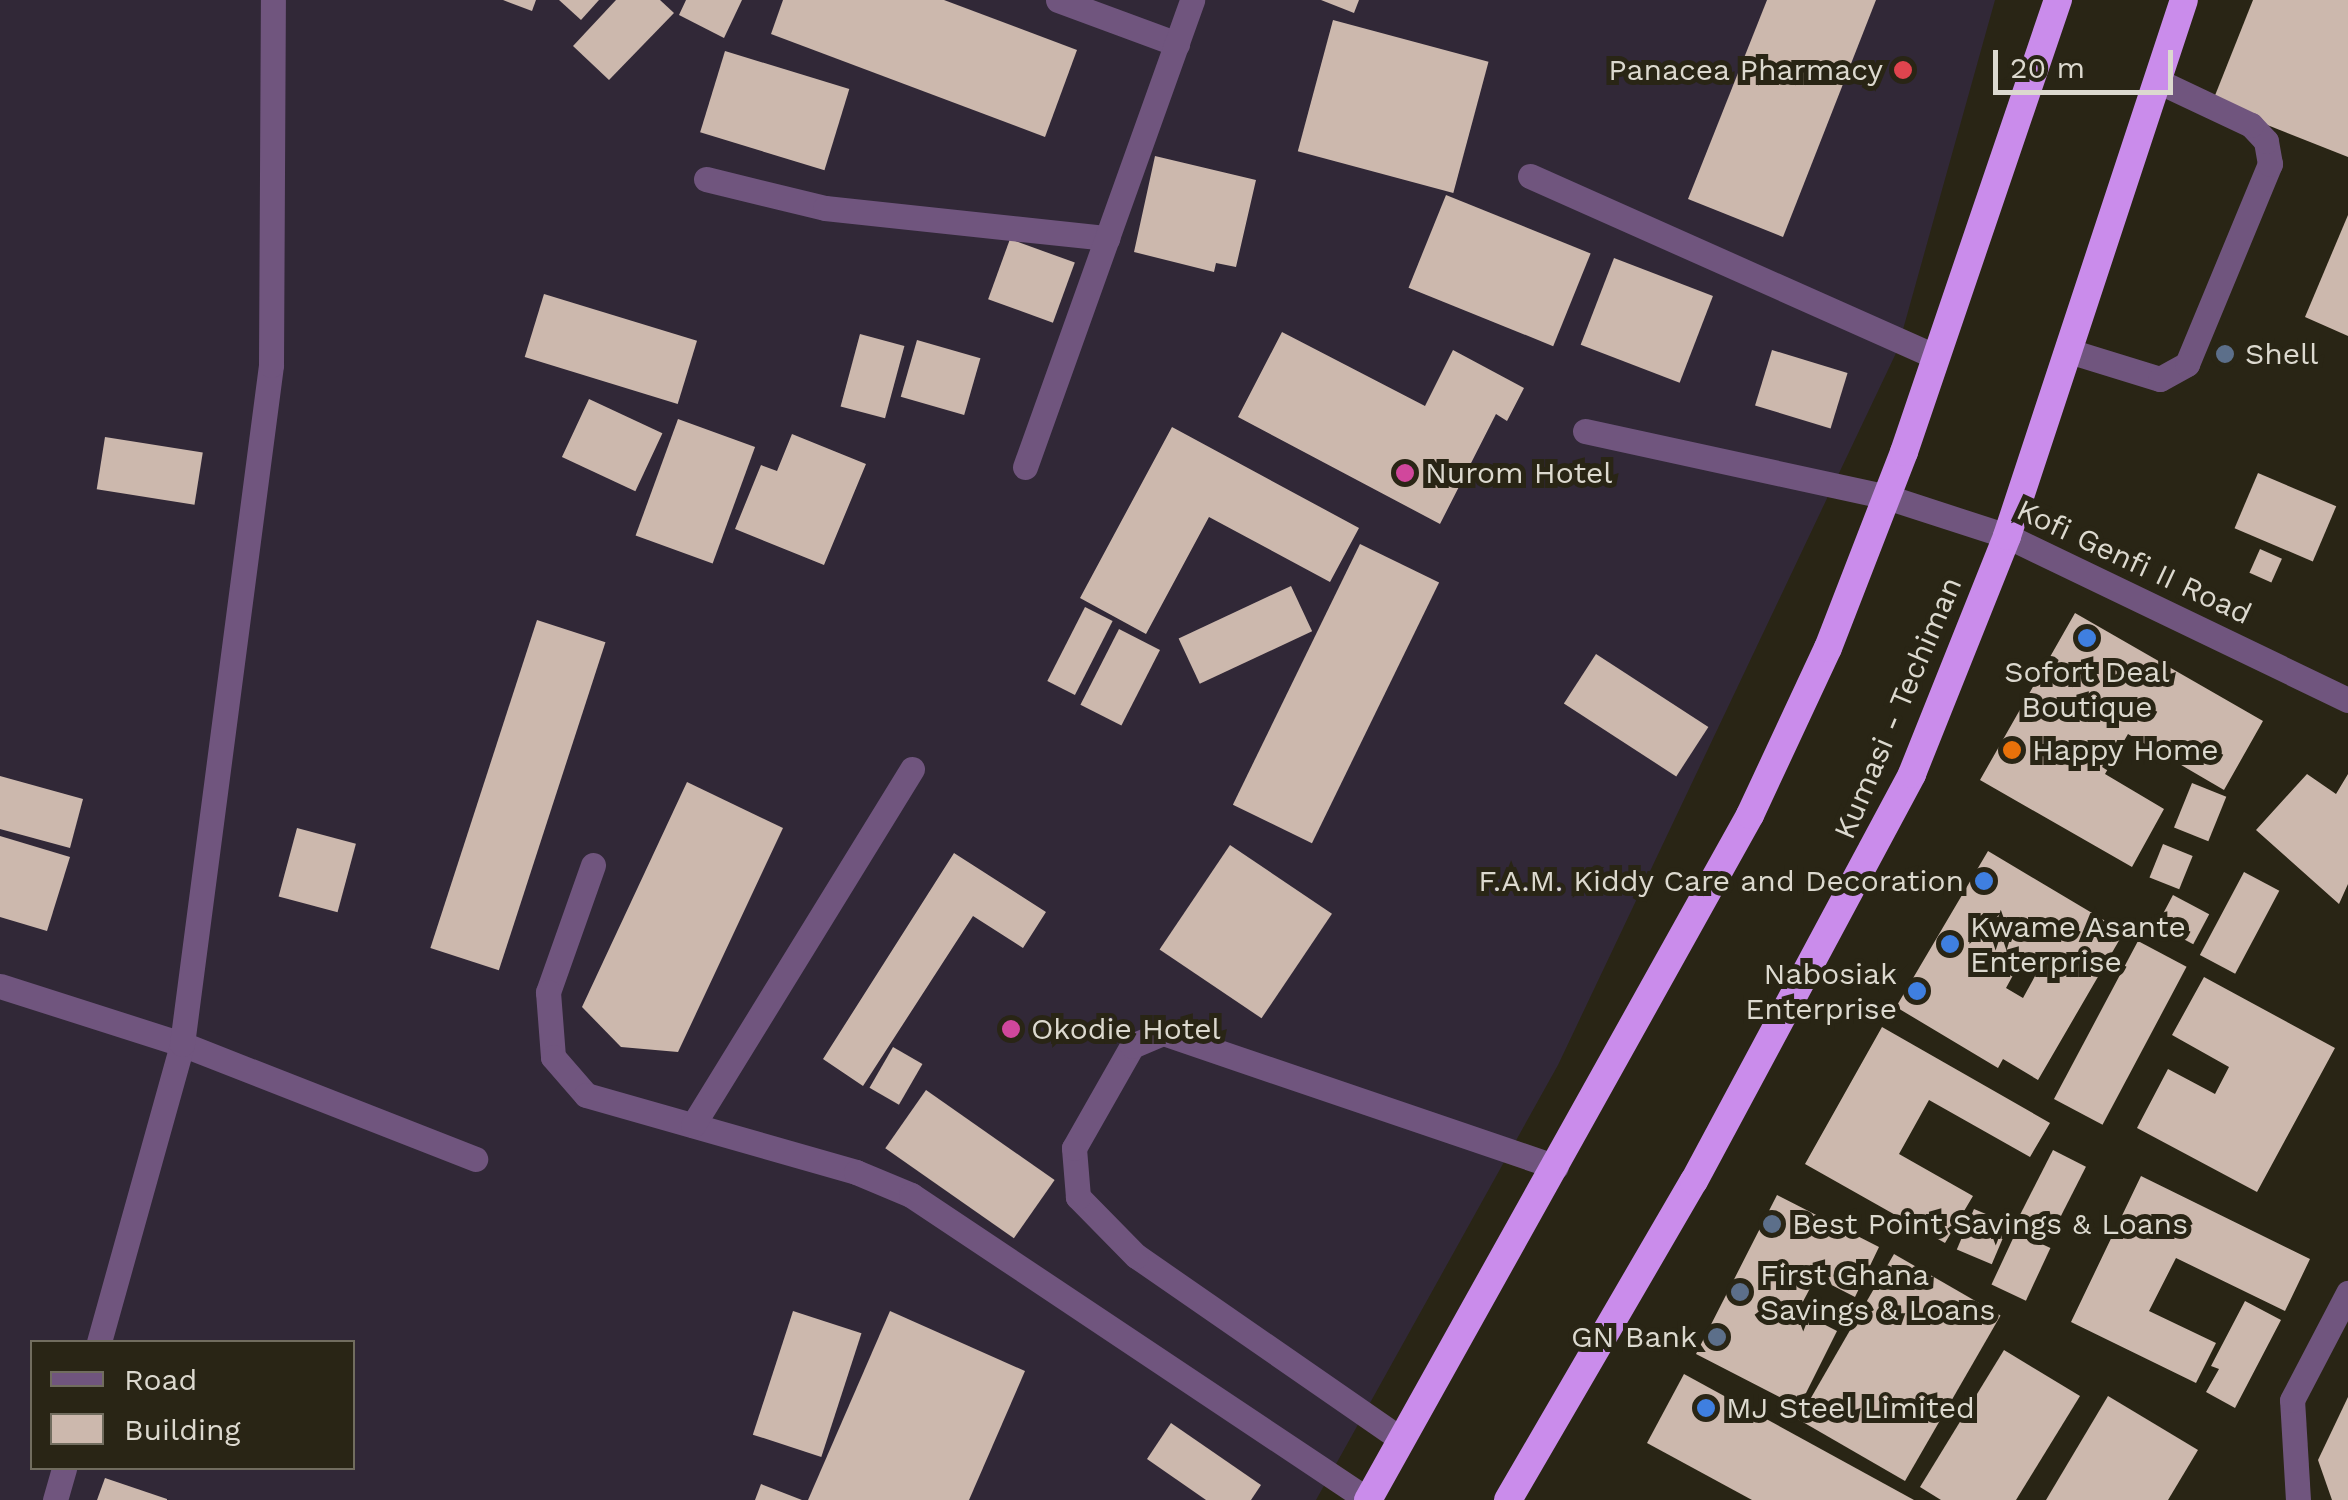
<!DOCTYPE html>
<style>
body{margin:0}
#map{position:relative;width:2348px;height:1500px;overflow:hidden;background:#292515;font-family:"Work Sans",sans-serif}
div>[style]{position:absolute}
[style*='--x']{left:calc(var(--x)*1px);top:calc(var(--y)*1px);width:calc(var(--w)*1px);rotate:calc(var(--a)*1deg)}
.industrial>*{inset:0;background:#312837}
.building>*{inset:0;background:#ccb8ad;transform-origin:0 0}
.service>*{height:25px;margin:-12.5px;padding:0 12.5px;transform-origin:12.5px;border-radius:12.5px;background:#70557e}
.minor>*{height:25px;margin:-12.5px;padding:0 12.5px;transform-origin:12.5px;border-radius:12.5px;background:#70557e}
.trunk>*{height:28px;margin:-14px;padding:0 14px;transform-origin:14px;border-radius:14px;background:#ca8ceb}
.dots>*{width:28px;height:28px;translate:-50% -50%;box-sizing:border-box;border:5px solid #292515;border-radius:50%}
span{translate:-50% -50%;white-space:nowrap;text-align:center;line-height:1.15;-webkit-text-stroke:10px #292515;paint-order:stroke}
.poi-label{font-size:30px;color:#dcd9cf}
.right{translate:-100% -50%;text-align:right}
.left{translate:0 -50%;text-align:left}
.street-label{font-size:30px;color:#dcd9cf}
.legend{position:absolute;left:30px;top:1340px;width:325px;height:130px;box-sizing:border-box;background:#292515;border:2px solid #716d5f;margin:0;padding:12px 18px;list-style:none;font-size:30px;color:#dcd9cf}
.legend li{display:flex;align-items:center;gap:20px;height:50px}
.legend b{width:50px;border:2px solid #716d5f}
.scale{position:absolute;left:1993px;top:50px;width:180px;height:45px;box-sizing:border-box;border:5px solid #dcd9cf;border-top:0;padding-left:12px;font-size:30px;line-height:35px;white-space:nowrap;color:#dcd9cf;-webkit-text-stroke:8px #292515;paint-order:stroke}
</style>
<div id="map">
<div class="industrial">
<div style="clip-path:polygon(evenodd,0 0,1995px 0,1897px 351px,1558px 1065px,1316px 1500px,0 1500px,0 0,32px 1342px,352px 1342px,352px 1468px,32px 1468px,32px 1342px)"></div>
</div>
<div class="building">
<div style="clip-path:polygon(503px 0,536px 0,532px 11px)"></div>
<div style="clip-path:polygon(559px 0,599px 0,581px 20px)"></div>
<div style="clip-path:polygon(616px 0,660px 0,674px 13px,609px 80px,573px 46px)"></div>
<div style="clip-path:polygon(686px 0,742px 0,724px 38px,679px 15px)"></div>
<div style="clip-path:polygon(783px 0,944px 0,1077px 50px,1045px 137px,771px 34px)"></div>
<div style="clip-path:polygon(1321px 0,1359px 0,1354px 13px)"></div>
<div style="clip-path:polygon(1767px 0,1876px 0,1783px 237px,1688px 199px)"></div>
<div style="clip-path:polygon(2253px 0,2348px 0,2348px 157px,2212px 103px)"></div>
<div style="left:1333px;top:20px;width:161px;height:136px;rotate:15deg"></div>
<div style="left:725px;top:51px;width:130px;height:85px;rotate:17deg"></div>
<div style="clip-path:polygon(1155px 156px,1256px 180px,1236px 267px,1216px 263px,1214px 272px,1134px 252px)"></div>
<div style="left:1446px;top:195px;width:156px;height:100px;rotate:22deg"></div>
<div style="clip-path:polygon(2348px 215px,2348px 336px,2305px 317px)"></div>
<div style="left:1010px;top:239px;width:69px;height:64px;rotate:20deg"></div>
<div style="left:1614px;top:258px;width:106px;height:93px;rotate:21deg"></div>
<div style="left:544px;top:294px;width:160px;height:66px;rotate:17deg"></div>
<div style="clip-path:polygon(1282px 332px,1425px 406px,1453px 350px,1524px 388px,1507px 421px,1496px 414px,1440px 524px,1238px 417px)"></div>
<div style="left:860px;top:334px;width:46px;height:75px;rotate:15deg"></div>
<div style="left:917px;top:340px;width:66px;height:59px;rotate:16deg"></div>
<div style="left:1772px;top:350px;width:79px;height:58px;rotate:17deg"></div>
<div style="left:589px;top:399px;width:81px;height:64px;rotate:25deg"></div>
<div style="left:678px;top:419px;width:82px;height:124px;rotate:20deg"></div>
<div style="clip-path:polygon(1172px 427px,1359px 528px,1330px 582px,1209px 517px,1146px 634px,1080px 598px)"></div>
<div style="clip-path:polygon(792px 434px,866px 464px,824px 565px,735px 529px,761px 465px,777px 471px)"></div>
<div style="left:105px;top:437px;width:99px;height:53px;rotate:9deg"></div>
<div style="left:2258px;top:473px;width:85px;height:60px;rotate:23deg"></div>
<div style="left:1360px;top:544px;width:88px;height:290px;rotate:26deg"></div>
<div style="left:2260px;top:549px;width:24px;height:26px;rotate:24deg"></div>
<div style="left:1291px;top:586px;width:50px;height:124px;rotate:65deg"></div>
<div style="left:1085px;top:607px;width:31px;height:83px;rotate:27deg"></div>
<div style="clip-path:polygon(2075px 613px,2263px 721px,2224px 790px,2128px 734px,2105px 774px,2164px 809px,2132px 867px,1980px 780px)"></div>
<div style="left:537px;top:620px;width:72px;height:345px;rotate:18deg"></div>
<div style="left:1119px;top:629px;width:46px;height:85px;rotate:27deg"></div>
<div style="left:1596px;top:654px;width:134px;height:59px;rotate:33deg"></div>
<div style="clip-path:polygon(2307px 774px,2336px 794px,2348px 774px,2348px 884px,2339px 904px,2256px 830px)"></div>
<div style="clip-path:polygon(0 776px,83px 799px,70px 848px,0 829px)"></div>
<div style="clip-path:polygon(687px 782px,783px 828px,678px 1052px,621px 1047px,582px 1007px)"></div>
<div style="left:2192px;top:783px;width:37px;height:48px;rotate:22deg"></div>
<div style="left:297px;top:828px;width:61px;height:71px;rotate:15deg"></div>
<div style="clip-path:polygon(0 836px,70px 857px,47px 931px,0 917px)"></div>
<div style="left:2163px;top:844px;width:32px;height:36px;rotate:22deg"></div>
<div style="left:1230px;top:845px;width:123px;height:126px;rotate:34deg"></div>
<div style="clip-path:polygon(evenodd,1988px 851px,2124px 932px,2038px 1080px,2003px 1059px,1998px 1068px,1896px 1007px,1988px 851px,2023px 957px,2040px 967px,2023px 998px,2006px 988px,2023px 957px)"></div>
<div style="clip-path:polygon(954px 853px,1046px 912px,1023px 948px,973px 916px,863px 1086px,823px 1059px)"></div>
<div style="left:2244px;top:872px;width:40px;height:94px;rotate:28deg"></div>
<div style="left:2173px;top:895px;width:41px;height:34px;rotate:28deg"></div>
<div style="left:2138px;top:941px;width:55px;height:179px;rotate:28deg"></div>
<div style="clip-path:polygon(2204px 977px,2335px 1048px,2257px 1192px,2137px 1128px,2168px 1069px,2215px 1094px,2229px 1067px,2172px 1035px)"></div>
<div style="clip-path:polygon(1882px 1027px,2050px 1123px,2030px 1157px,1929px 1100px,1899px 1154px,1973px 1196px,1945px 1243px,1805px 1164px)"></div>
<div style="left:893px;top:1047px;width:34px;height:47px;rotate:30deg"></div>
<div style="left:926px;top:1090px;width:157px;height:71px;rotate:35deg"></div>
<div style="left:2053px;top:1150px;width:37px;height:79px;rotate:27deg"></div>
<div style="clip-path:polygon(2141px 1176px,2310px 1259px,2285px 1311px,2176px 1258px,2149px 1311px,2216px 1343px,2196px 1383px,2071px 1322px)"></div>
<div style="clip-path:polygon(1777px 1195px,1879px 1247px,1855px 1297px,1816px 1277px,1798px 1311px,1837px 1331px,1799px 1407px,1696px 1354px)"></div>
<div style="left:1974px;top:1209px;width:38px;height:44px;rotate:23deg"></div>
<div style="left:2016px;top:1232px;width:38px;height:58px;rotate:25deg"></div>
<div style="left:1894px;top:1254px;width:123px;height:191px;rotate:30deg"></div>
<div style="clip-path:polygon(2245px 1301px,2281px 1320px,2235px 1408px,2206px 1392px,2219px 1369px,2211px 1366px)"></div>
<div style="left:793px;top:1311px;width:72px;height:130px;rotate:18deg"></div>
<div style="clip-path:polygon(890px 1311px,1025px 1371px,969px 1500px,808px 1500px)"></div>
<div style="clip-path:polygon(2004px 1350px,2080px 1396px,2016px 1500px,1941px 1500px,1920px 1487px)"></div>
<div style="clip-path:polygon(1684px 1374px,1914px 1500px,1752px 1500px,1647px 1443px)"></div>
<div style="clip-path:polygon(2108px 1396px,2198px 1450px,2168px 1500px,2046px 1500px)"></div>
<div style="clip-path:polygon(2348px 1397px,2348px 1500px,2332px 1500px,2318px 1460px)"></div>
<div style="clip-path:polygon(1171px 1423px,1261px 1485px,1251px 1500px,1206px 1500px,1147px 1459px)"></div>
<div style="clip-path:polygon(105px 1478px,167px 1499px,167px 1500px,97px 1500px)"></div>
<div style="clip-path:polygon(761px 1484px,802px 1500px,755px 1500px)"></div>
</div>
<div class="service">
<div style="--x:1058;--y:0;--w:127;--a:20.3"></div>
<div style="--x:1530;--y:176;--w:445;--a:24"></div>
<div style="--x:706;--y:179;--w:122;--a:13.7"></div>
<div style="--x:825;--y:208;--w:284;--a:6.1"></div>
<div style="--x:2069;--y:351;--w:95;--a:17.1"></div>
<div style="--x:2160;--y:379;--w:31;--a:-29"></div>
<div style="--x:2187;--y:364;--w:217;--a:-67.5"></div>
<div style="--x:2270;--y:164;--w:23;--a:-100"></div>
<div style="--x:2266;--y:141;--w:22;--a:-133"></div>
<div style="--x:2251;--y:125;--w:101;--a:-154.7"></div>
<div style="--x:1585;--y:431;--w:309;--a:12.3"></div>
<div style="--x:1025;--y:467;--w:496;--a:-70.3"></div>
<div style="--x:593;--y:865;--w:135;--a:109.5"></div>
<div style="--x:548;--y:992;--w:65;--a:85.6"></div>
<div style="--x:553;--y:1057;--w:50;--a:49"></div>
<div style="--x:586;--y:1095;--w:281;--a:15.9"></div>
<div style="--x:856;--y:1172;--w:60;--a:22.7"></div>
<div style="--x:911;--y:1195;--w:549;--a:33.72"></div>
<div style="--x:0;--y:986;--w:191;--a:17.7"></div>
<div style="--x:182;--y:1044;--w:315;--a:21.4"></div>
<div style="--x:693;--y:1125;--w:418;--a:-58.4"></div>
<div style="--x:99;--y:1342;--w:309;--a:-74.4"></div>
<div style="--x:182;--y:1044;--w:685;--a:-82.53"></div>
<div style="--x:271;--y:365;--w:365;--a:-89.7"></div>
<div style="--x:1402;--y:1440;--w:323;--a:-145.3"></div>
<div style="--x:1136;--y:1256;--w:83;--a:-134.5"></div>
<div style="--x:1078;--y:1197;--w:49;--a:-94.7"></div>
<div style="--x:1074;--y:1148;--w:117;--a:-60.4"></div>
<div style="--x:1132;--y:1046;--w:34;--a:-23"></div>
<div style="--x:1163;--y:1033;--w:415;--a:18.8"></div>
<div style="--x:55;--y:1500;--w:33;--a:-74"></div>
</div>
<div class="minor">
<div style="--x:1887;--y:497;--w:126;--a:18"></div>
<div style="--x:2007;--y:536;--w:378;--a:25.7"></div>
<div style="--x:2298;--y:1500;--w:100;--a:-93.4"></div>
<div style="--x:2292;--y:1400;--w:121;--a:-62.4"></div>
</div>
<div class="trunk">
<div style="--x:1368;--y:1500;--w:784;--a:-60.85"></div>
<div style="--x:1750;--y:815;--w:184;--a:-65"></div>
<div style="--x:1828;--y:648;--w:210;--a:-68.8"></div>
<div style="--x:1904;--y:452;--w:478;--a:-71.2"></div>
<div style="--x:1508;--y:1500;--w:369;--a:-59.8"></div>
<div style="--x:1694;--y:1181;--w:462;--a:-61.8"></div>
<div style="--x:1912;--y:774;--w:256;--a:-68.2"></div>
<div style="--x:2007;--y:536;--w:564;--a:-71.73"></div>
</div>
<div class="dots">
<div style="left:1903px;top:70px;background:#e0444e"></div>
<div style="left:2225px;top:354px;background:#5c6f8a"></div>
<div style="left:1405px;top:473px;background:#d1479c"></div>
<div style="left:2087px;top:638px;background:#3f7fe0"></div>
<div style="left:2012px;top:750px;background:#e8710a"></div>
<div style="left:1984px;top:881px;background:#3f7fe0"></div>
<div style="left:1950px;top:944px;background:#3f7fe0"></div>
<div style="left:1917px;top:991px;background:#3f7fe0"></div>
<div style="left:1011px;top:1029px;background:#d1479c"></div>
<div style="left:1772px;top:1224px;background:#5c6f8a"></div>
<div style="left:1740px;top:1292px;background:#5c6f8a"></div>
<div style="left:1717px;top:1337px;background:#5c6f8a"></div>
<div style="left:1706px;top:1408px;background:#3f7fe0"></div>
</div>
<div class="poi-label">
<span class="right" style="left:1883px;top:70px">Panacea Pharmacy</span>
<span class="left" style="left:2245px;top:354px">Shell</span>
<span class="left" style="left:1425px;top:473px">Nurom Hotel</span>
<span style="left:2087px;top:689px">Sofort Deal<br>Boutique</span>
<span class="left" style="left:2032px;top:750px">Happy Home</span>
<span class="right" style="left:1964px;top:881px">F.A.M. Kiddy Care and Decoration</span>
<span class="left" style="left:1970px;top:944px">Kwame Asante<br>Enterprise</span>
<span class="right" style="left:1897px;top:991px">Nabosiak<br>Enterprise</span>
<span class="left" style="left:1031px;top:1029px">Okodie Hotel</span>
<span class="left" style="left:1792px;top:1224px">Best Point Savings &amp; Loans</span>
<span class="left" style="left:1760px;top:1292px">First Ghana<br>Savings &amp; Loans</span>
<span class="right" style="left:1697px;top:1337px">GN Bank</span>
<span class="left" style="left:1726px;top:1408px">MJ Steel Limited</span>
</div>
<div class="street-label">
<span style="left:2134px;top:562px;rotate:25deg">Kofi Genfi II Road</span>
<span style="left:1898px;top:708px;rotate:-67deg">Kumasi - Techiman</span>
</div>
<ul class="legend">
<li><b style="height:12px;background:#70557e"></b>Road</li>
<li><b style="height:28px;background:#ccb8ad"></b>Building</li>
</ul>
<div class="scale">20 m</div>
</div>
